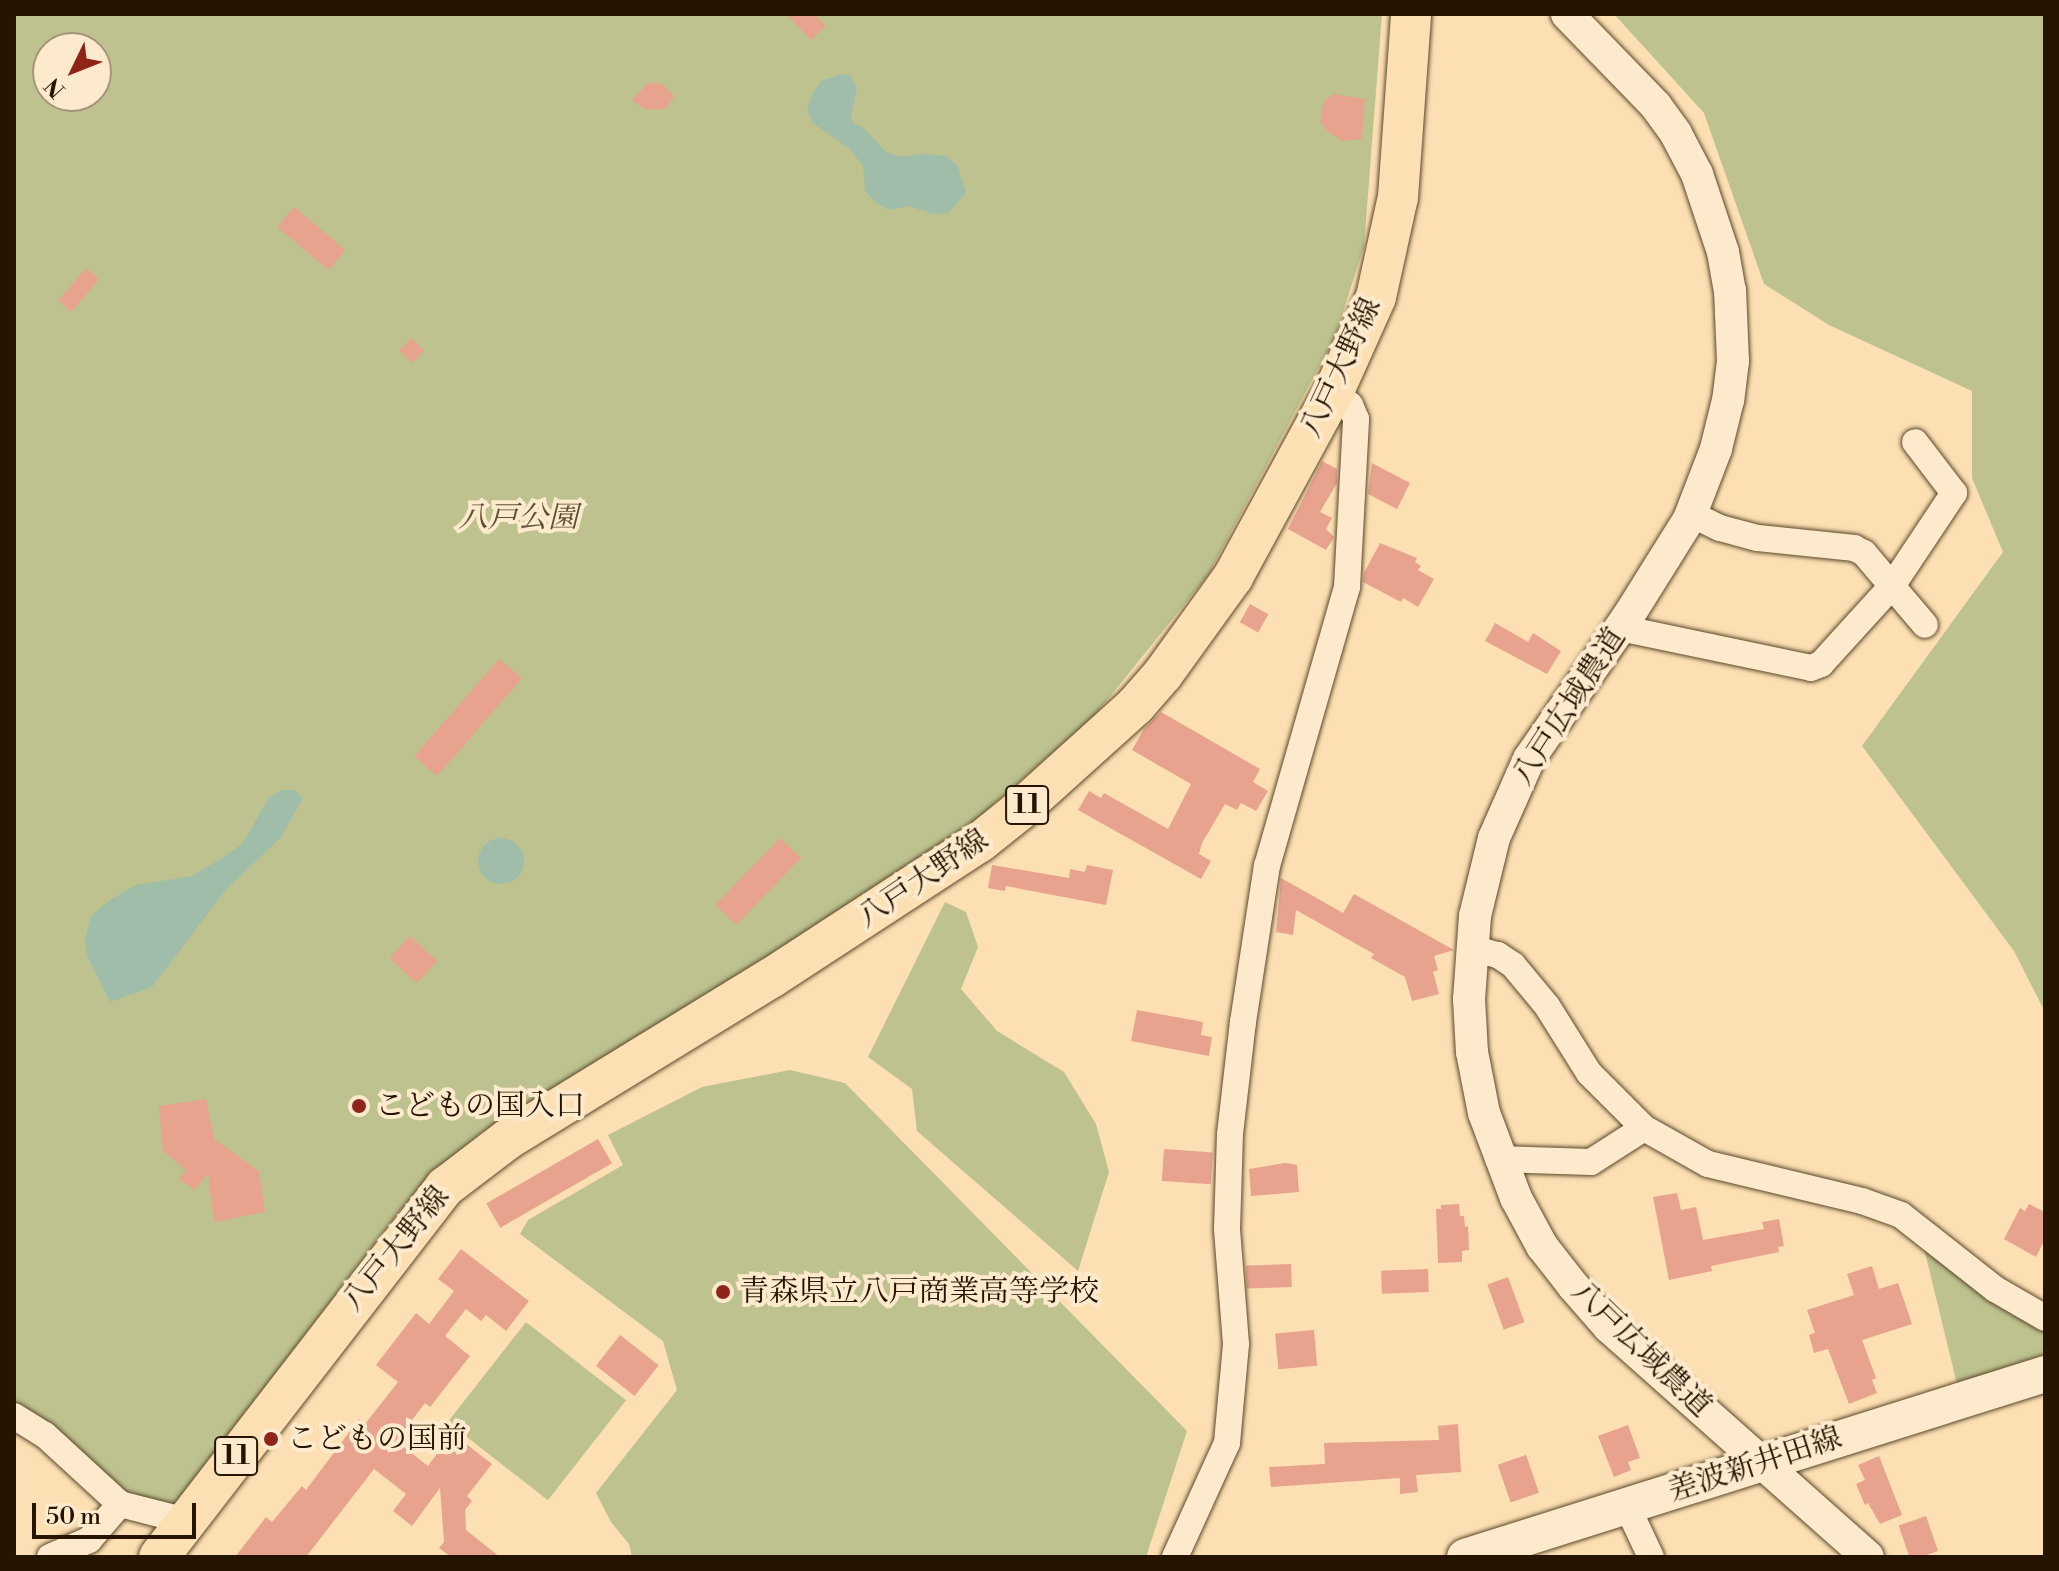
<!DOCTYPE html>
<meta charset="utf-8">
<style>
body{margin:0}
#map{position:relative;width:2059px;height:1571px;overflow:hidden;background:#fcdfb2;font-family:"Libre Bodoni","Noto Serif JP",serif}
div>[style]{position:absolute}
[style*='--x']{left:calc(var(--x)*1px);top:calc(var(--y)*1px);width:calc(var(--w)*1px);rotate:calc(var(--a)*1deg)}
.green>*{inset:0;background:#bdc28e;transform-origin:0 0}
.water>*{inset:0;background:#a0bda9}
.round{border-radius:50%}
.building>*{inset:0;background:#e8a38e;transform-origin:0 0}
.roads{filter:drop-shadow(0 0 2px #5b482c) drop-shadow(0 0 2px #5b482c)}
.minor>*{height:26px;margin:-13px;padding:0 13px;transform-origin:13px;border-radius:13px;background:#fdeacd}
.tertiary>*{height:32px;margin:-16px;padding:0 16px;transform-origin:16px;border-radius:16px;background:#fdeacd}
.secondary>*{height:36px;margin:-18px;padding:0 18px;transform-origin:18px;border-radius:18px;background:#fdeacd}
.primary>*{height:40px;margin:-20px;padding:0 20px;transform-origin:20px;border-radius:20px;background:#fcdfb2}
.dots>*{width:22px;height:22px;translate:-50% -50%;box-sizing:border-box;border:4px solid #fdeacd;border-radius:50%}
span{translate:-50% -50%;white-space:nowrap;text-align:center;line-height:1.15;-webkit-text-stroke:8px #fdeacd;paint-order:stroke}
.shield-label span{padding:2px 6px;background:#fdeacd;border:2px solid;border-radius:6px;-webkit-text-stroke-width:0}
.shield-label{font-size:28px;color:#251500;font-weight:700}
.street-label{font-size:30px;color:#251500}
.park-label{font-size:30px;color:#5a5232;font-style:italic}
.poi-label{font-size:30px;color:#251500}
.left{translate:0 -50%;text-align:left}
.frame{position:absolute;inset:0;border:16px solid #251500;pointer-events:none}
.north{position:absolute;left:32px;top:32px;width:80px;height:80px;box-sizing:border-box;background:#fdeacd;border:2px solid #a7957b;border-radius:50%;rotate:227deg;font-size:22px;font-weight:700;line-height:32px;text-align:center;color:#251500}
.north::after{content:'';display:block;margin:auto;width:28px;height:36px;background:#8f2418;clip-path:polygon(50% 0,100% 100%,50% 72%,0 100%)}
.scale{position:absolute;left:32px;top:1503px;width:164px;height:36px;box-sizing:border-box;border:4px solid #251500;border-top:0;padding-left:10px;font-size:24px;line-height:28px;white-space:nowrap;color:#251500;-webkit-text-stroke:6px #fdeacd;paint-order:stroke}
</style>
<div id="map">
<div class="green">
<div style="clip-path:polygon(evenodd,14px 14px,1382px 14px,1364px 246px,1335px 337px,1208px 575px,1108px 699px,1094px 716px,962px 832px,669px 1021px,479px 1134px,399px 1211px,173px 1509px,122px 1491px,56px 1428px,14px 1402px,14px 14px,48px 48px,96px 48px,96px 96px,48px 96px,48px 48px)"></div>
<div style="clip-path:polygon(1614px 14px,2045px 14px,2045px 1012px,2014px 951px,1862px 746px,2003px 552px,1972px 478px,1972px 391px,1829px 325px,1764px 284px,1704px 113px)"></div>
<div style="clip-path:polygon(945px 902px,966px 912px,978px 947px,961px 989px,997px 1031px,1064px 1072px,1096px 1124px,1109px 1172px,1078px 1271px,917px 1131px,912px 1089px,868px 1057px)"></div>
<div style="clip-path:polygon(790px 1070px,845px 1083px,1187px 1431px,1146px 1557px,632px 1557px,629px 1544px,611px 1522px,596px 1493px,677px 1390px,663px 1341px,520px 1234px,528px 1220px,623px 1165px,608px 1135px,702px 1087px)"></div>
<div style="clip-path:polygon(1922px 1240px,2045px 1328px,2045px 1354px,1957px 1384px)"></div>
<div style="left:526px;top:1322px;width:127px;height:127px;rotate:38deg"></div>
</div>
<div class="water">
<div style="clip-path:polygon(841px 74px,851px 76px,857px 88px,851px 114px,853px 124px,863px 127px,885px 151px,900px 157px,923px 154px,946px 156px,957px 165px,966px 192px,949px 213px,934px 214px,909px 206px,889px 210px,876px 203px,865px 191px,863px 166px,850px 149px,813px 123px,807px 111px,813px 92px,821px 81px)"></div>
<div style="clip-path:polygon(282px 790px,294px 790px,303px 798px,281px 837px,224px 892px,152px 987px,110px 1002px,87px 956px,85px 940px,91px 916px,113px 898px,137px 885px,192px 876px,219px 860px,242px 844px,269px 798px)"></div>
<div class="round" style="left:478px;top:838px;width:46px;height:46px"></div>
</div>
<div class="building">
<div style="clip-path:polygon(786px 14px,814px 14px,826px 26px,811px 40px)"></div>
<div style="clip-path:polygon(648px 83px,662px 84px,674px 97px,665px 109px,644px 109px,632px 100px)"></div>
<div style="clip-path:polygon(1334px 94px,1365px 99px,1362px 139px,1342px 141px,1328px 132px,1320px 121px,1325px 100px)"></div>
<div style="left:294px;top:207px;width:67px;height:26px;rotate:40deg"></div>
<div style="left:86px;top:268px;width:17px;height:43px;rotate:40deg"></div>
<div style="left:411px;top:338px;width:18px;height:17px;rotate:43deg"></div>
<div style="clip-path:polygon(1322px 461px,1337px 469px,1337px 483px,1320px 512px,1332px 518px,1326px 529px,1334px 537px,1326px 550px,1288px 529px)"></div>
<div style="clip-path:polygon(1372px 463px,1410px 483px,1397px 509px,1368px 494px)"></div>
<div style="clip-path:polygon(1380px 543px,1417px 558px,1415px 562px,1421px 566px,1418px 570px,1434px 579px,1418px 607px,1403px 598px,1401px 602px,1363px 582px,1364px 573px)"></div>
<div style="left:1250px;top:604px;width:21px;height:21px;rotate:29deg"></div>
<div style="clip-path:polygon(1495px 623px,1528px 642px,1533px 633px,1561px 651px,1547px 674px,1485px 641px)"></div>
<div style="left:499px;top:659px;width:30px;height:129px;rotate:41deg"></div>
<div style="clip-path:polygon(1161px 712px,1260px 769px,1253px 782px,1268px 791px,1256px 811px,1241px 803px,1237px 810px,1225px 804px,1202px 843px,1199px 854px,1211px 861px,1201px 879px,1078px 810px,1089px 791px,1101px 798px,1104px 793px,1168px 829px,1191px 784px,1132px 750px,1144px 729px)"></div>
<div style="left:780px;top:838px;width:29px;height:93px;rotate:44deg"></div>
<div style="clip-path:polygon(992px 865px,1069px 878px,1070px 869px,1085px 872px,1087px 865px,1113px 870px,1106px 905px,1006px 886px,1005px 891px,988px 888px)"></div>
<div style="clip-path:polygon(1281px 878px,1343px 913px,1354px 894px,1454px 950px,1434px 956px,1438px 970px,1433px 972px,1439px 994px,1412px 1001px,1405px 977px,1371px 958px,1374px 954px,1296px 910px,1293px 935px,1276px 932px)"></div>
<div style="left:410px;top:936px;width:37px;height:30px;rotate:43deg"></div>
<div style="clip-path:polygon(1137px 1010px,1203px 1022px,1201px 1035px,1212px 1037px,1209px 1056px,1131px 1041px)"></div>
<div style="clip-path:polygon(206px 1099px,214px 1139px,259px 1171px,265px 1212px,214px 1222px,208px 1174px,194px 1190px,179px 1179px,186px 1170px,163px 1151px,159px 1106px)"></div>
<div style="left:598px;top:1139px;width:28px;height:129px;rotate:60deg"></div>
<div style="left:1164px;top:1149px;width:49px;height:32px;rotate:4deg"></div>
<div style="clip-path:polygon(1285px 1163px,1297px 1165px,1299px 1192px,1251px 1196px,1249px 1169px)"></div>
<div style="clip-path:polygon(1677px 1193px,1681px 1210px,1696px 1207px,1703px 1240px,1764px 1229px,1762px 1222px,1779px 1219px,1784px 1246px,1778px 1247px,1779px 1252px,1711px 1266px,1712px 1271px,1669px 1280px,1653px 1197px)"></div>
<div style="clip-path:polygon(1459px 1204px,1460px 1216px,1464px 1216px,1465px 1227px,1468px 1226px,1469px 1250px,1462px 1251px,1462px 1262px,1438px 1263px,1436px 1209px,1441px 1209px,1441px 1205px)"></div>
<div style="clip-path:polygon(2029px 1204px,2045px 1212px,2045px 1239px,2036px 1257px,2004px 1239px,2020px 1208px,2025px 1211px)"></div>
<div style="clip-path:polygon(461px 1249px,529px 1301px,506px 1331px,486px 1315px,481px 1321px,466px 1309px,445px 1336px,470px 1356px,430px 1407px,425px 1403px,396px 1441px,428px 1466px,452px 1433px,492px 1464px,467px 1496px,472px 1501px,465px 1510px,466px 1530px,500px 1557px,451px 1557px,439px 1548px,444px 1542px,440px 1488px,412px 1526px,393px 1511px,406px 1494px,374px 1469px,306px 1557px,235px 1557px,266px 1517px,272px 1522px,302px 1486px,306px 1490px,359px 1419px,365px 1424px,398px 1382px,376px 1365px,416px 1313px,429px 1324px,454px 1291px,438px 1279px)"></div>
<div style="left:1291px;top:1264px;width:23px;height:45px;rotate:88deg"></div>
<div style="clip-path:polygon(1872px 1266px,1879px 1289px,1898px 1283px,1912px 1324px,1862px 1340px,1876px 1378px,1872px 1380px,1877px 1393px,1849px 1404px,1828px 1349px,1814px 1353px,1809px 1335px,1815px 1333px,1807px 1310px,1854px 1295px,1847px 1274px)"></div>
<div style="left:1428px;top:1269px;width:23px;height:47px;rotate:88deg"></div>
<div style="left:1508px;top:1277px;width:48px;height:22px;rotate:70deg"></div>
<div style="left:1314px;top:1330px;width:36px;height:39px;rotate:85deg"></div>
<div style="left:620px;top:1335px;width:49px;height:39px;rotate:38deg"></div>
<div style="clip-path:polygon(1458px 1424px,1461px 1472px,1416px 1475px,1418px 1492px,1400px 1494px,1400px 1478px,1271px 1487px,1269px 1467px,1325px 1464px,1324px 1443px,1439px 1440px,1438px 1426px)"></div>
<div style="clip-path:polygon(1628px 1425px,1640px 1458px,1628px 1462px,1631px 1470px,1614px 1477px,1598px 1436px)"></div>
<div style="left:1526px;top:1455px;width:40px;height:30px;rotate:71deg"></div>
<div style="clip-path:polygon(1879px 1456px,1902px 1515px,1880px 1524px,1868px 1503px,1865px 1505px,1856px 1484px,1865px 1480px,1858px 1465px)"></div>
<div style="left:1926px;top:1516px;width:37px;height:29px;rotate:71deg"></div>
</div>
<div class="roads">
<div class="minor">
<div style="--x:1691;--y:514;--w:32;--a:26"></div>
<div style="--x:1720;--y:528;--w:39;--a:15"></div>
<div style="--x:1758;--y:538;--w:97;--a:5.9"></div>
<div style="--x:1854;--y:548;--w:11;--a:27"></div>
<div style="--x:1864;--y:553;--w:94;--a:49.7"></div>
<div style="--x:1620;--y:628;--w:195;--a:11.8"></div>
<div style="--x:1811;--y:668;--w:11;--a:-22"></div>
<div style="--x:1821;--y:664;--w:105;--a:-47.7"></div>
<div style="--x:1892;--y:586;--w:112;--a:-56.3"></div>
<div style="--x:1954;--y:493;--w:64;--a:-127.4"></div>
<div style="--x:1471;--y:948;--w:28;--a:15"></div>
<div style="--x:1498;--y:955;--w:18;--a:34"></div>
<div style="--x:1513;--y:965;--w:53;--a:50.3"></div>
<div style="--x:1547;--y:1006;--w:79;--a:57.9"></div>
<div style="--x:1589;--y:1073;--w:78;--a:45"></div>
<div style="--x:1644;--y:1128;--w:73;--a:29.4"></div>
<div style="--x:1708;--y:1164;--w:158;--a:13.5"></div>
<div style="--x:1862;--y:1201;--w:41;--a:19.7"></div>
<div style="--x:1901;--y:1215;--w:120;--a:38.2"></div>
<div style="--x:1995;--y:1289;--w:58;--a:30.1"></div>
<div style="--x:1498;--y:1159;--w:93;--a:1.8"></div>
<div style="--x:1591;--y:1162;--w:63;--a:-32.7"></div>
<div style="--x:14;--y:1416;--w:36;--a:32"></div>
<div style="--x:45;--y:1435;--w:102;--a:42.6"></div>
<div style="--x:120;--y:1504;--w:68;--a:14.4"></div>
<div style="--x:1627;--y:1506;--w:56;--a:64.8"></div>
<div style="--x:50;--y:1557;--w:43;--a:-23.6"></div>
<div style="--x:89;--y:1540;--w:48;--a:-49.3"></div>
<div style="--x:1175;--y:1557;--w:125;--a:-65.5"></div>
<div style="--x:1227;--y:1443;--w:99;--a:-84.8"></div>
<div style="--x:1236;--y:1344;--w:115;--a:-94.5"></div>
<div style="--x:1227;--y:1229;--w:95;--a:-88.2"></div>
<div style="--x:1230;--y:1134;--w:113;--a:-83.4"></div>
<div style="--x:1243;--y:1022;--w:158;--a:-81.3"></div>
<div style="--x:1267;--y:866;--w:290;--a:-74"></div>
<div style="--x:1347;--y:587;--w:168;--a:-86.9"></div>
<div style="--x:1356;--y:419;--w:15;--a:-113"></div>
<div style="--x:1350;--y:405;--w:21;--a:-139"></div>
</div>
<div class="tertiary">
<div style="--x:1567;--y:14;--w:128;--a:45.9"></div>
<div style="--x:1656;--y:106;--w:34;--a:54"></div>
<div style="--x:1676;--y:134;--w:45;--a:62.3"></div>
<div style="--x:1697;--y:174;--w:82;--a:71.6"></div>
<div style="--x:1723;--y:252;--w:39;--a:80"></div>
<div style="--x:1730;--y:290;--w:71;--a:87.6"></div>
<div style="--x:1733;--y:361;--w:39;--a:97"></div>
<div style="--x:1728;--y:400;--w:50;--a:103.8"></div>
<div style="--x:1716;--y:449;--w:75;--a:111.1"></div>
<div style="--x:1689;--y:519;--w:113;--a:122"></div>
<div style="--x:1629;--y:615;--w:175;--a:124.8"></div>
<div style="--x:1529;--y:759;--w:86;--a:113.9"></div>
<div style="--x:1494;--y:838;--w:80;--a:103.7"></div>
<div style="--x:1475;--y:916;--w:83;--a:94.1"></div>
<div style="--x:1469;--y:999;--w:53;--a:86.8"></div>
<div style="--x:1472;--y:1052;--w:62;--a:78.9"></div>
<div style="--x:1484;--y:1113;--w:91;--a:69.4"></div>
<div style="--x:1516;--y:1198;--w:55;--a:61.6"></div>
<div style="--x:1542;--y:1246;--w:52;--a:52"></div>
<div style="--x:1574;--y:1287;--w:53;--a:48.8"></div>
<div style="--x:1609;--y:1327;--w:346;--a:41.6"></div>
</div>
<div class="secondary">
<div style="--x:1465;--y:1557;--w:608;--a:-17.51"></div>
</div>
<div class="primary">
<div style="--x:159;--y:1557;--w:468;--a:-52.3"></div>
<div style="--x:445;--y:1187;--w:79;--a:-37.3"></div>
<div style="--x:508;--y:1139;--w:308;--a:-31.5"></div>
<div style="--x:771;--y:978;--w:249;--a:-33.1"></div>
<div style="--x:980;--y:842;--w:53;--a:-38.8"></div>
<div style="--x:1021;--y:809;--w:155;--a:-42.1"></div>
<div style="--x:1136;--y:705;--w:41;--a:-48.9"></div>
<div style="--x:1163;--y:674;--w:120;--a:-54.2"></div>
<div style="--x:1233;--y:577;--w:212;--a:-61.5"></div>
<div style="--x:1334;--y:391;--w:103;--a:-65.9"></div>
<div style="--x:1376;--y:297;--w:102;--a:-77.6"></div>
<div style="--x:1398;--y:197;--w:183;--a:-85.9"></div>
</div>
</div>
<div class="dots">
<div style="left:359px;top:1106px;background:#8f2418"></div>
<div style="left:723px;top:1292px;background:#8f2418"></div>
<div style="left:271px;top:1439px;background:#8f2418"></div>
</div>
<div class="shield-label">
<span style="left:1027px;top:805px">11</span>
<span style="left:236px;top:1456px">11</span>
</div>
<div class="street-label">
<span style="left:1341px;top:368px;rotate:-65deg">八戸大野線</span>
<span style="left:1569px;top:707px;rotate:-57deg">八戸広域農道</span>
<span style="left:923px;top:879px;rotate:-34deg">八戸大野線</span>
<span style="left:396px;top:1249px;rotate:-51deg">八戸大野線</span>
<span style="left:1641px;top:1349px;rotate:44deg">八戸広域農道</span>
<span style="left:1755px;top:1465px;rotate:-18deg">差波新井田線</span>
</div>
<div class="park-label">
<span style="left:518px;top:518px">八戸公園</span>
</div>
<div class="poi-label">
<span class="left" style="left:375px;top:1106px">こどもの国入口</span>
<span class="left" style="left:739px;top:1292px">青森県立八戸商業高等学校</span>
<span class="left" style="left:287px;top:1439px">こどもの国前</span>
</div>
<div class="frame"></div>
<div class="north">N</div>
<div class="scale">50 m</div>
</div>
